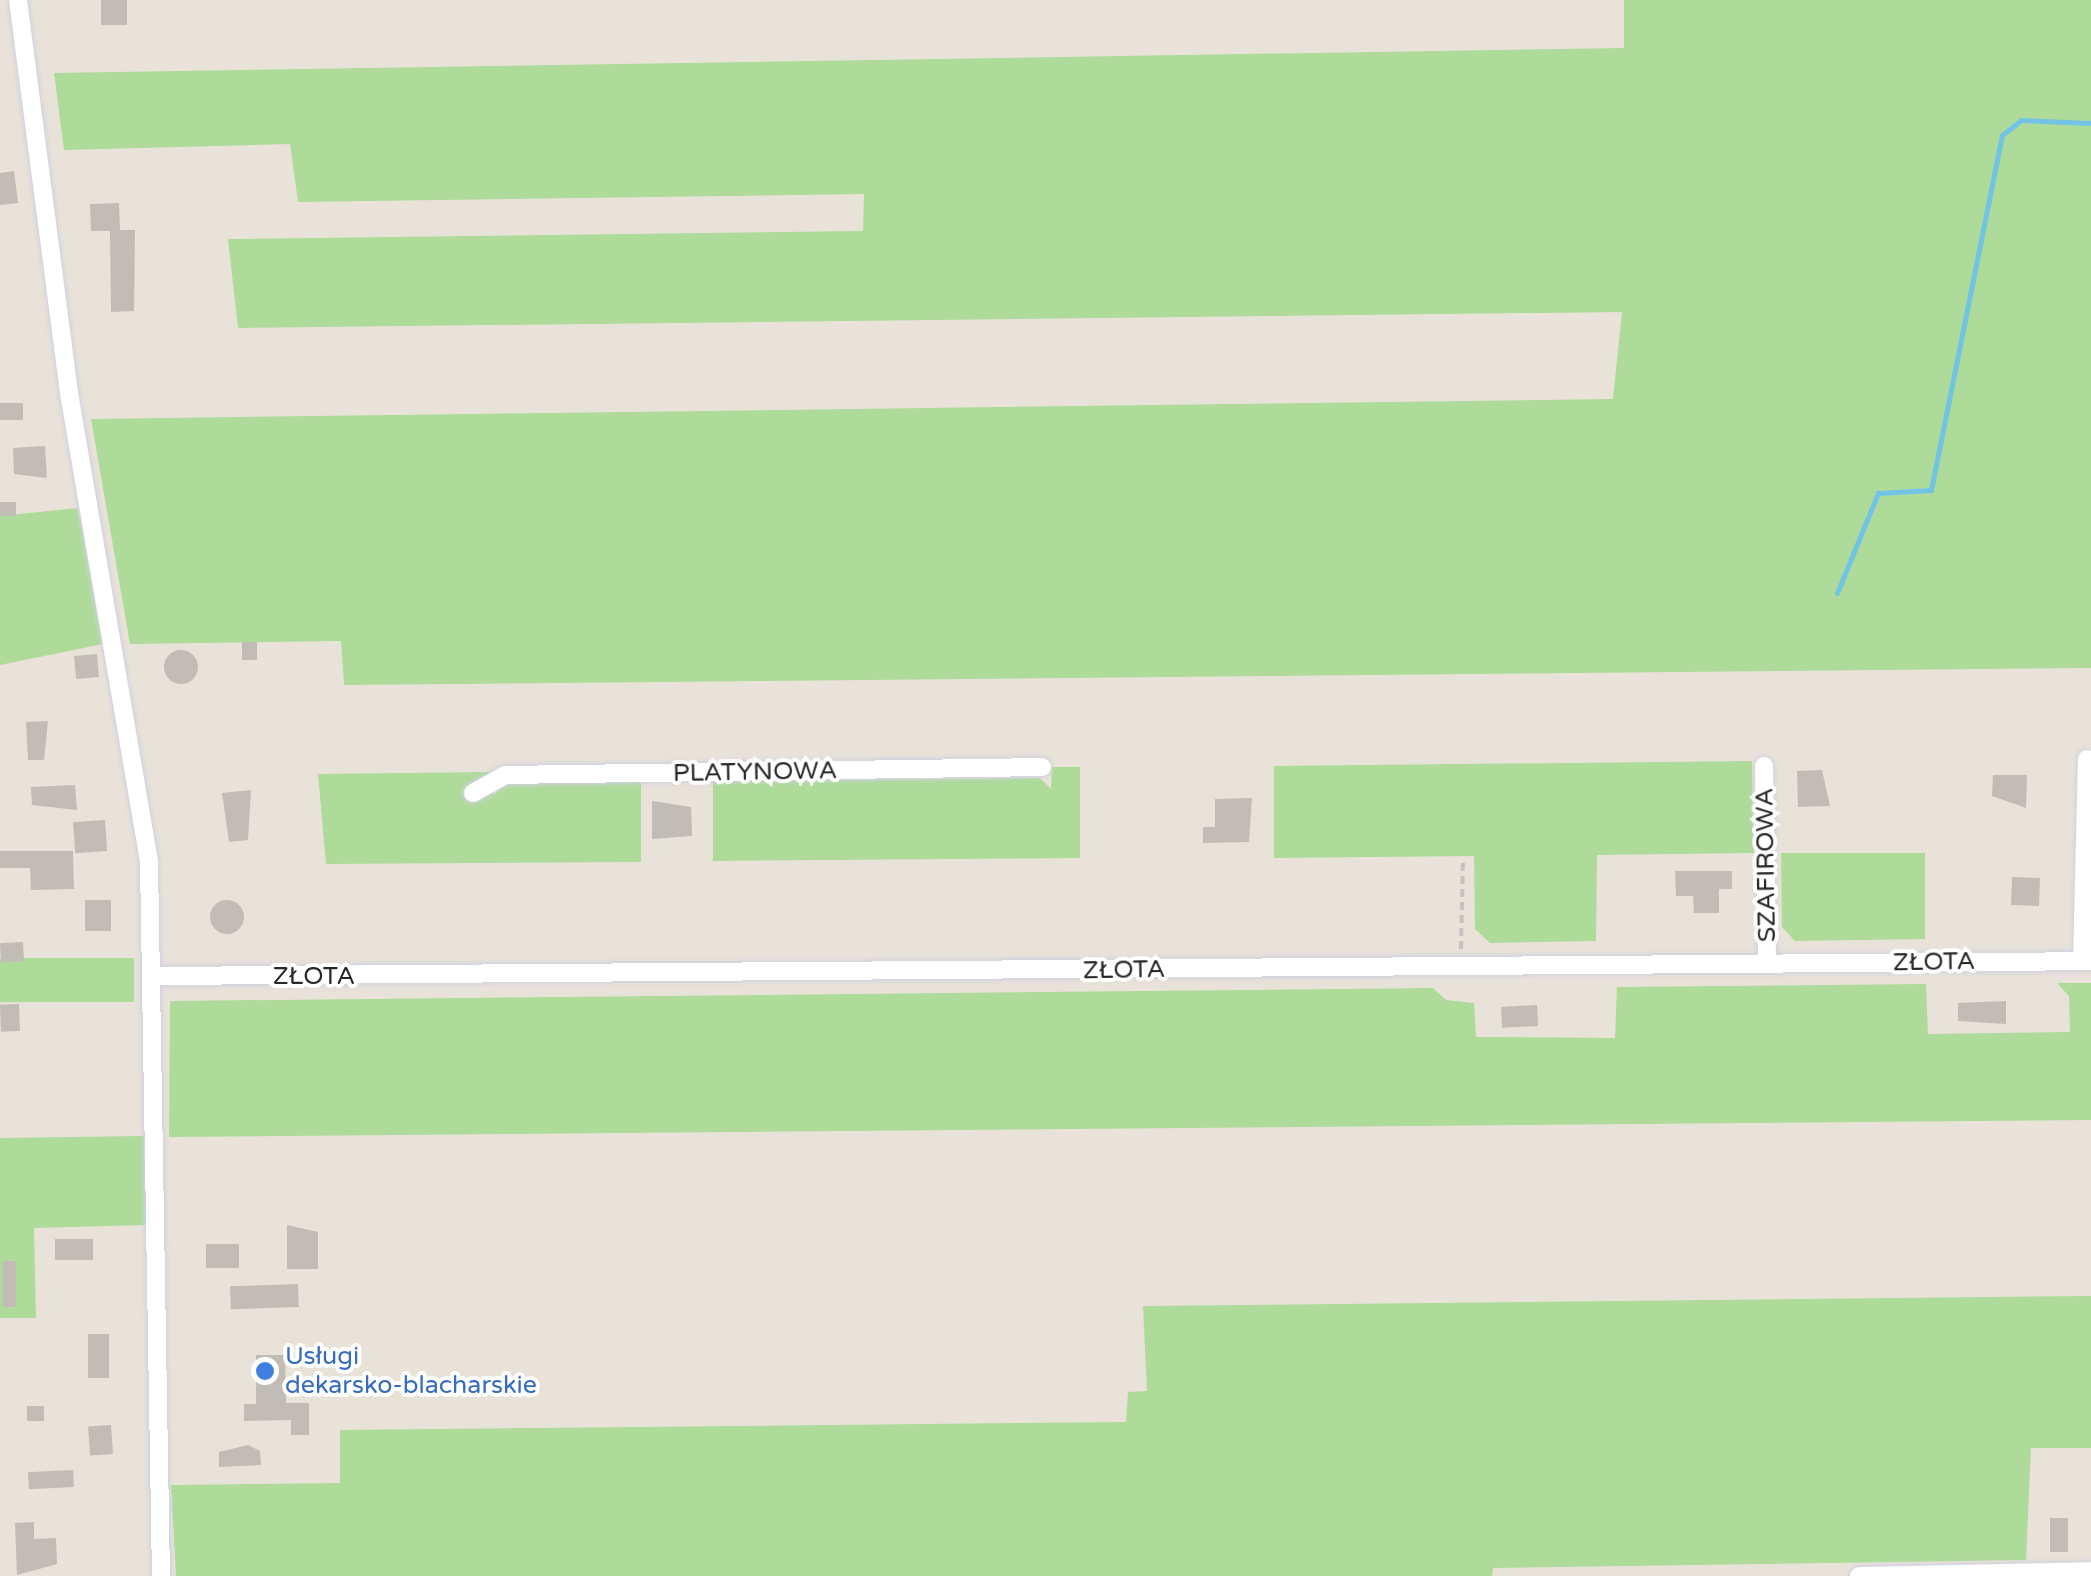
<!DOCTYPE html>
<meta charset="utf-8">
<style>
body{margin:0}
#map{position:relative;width:2091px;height:1576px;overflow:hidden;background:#e8e2d9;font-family:"Varela Round",sans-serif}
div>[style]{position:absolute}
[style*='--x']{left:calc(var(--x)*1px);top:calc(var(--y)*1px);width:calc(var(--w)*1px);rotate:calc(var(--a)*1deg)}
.green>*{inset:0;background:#aedb99;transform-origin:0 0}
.stream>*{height:5px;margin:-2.5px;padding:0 2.5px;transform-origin:2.5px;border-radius:2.5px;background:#73c3e4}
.building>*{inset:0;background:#c1bcb5;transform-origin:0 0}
.round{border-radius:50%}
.path>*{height:4px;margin-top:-2px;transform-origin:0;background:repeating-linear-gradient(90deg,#c3c3c3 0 8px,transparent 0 13px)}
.roads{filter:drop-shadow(0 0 2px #cfd1df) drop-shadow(0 0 2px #cfd1df)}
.minor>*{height:18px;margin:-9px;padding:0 9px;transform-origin:9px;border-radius:9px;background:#fff}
.dots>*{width:28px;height:28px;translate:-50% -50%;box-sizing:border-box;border:5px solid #fff;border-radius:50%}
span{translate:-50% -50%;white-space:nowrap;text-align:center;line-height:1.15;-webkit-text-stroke:8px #fff;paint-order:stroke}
.street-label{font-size:25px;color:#272727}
.shop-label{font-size:25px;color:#366cbe}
.left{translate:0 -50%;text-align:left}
</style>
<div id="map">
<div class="green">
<div style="clip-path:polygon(1624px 0,2091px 0,2091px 668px,344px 685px,341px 641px,130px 644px,91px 419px,1613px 399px,1622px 312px,238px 328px,228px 239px,863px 231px,864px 194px,298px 202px,290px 144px,64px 150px,54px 73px,1624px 48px)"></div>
<div style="clip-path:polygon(78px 508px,103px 644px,0 665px,0 516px)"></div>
<div style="clip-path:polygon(1752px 761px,1754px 853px,1597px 855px,1596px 941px,1490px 943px,1475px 929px,1474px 856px,1274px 858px,1274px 766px)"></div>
<div style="clip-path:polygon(1052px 767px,1080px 767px,1080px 858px,713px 861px,713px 781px,1040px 778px,1051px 789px)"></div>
<div style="clip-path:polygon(489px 772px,494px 795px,505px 783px,641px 782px,641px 862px,326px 864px,318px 774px)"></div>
<div style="clip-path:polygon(1781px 853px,1925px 853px,1925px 939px,1795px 941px,1782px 927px)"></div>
<div style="left:0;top:958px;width:134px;height:44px"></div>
<div style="clip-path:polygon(2057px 983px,2091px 983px,2091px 1120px,169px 1137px,170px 1001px,1433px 988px,1446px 1000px,1474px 1003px,1476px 1037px,1615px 1038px,1617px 987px,1926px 984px,1928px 1034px,2070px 1032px,2069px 996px)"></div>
<div style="clip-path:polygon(144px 1136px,146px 1225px,34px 1228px,36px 1318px,0 1318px,0 1138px)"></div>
<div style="clip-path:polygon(2091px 1296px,2091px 1448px,2031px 1448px,2026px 1560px,1493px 1568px,1492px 1576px,176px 1576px,171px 1485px,340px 1483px,340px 1430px,1126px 1422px,1128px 1392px,1147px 1391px,1143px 1306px)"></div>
</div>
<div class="stream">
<div style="--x:1837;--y:593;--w:108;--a:-67.7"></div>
<div style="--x:1878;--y:493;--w:53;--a:-3.2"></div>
<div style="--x:1931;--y:490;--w:362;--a:-78.7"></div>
<div style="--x:2002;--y:135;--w:24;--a:-38"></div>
<div style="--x:2021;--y:120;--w:70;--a:2.5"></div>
</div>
<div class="building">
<div style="left:101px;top:0;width:26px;height:25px"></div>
<div style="clip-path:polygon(14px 171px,18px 203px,0 205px,0 173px)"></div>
<div style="clip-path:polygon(119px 203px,120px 230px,135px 230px,134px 311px,111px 312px,110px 231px,91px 231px,90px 204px)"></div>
<div style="left:0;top:403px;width:23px;height:17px"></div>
<div style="clip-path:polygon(45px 446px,47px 478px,14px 474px,13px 448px)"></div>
<div style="left:0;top:502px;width:16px;height:14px"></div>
<div style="left:257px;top:642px;width:18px;height:15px;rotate:90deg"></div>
<div class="round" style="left:164px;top:650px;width:34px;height:34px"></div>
<div style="left:97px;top:654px;width:23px;height:23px;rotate:85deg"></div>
<div style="clip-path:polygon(48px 721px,44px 760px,28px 760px,26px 722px)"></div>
<div style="clip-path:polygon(1822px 770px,1830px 806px,1798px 807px,1797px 771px)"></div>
<div style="clip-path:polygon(1993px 775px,2027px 775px,2026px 808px,1992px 796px)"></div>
<div style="clip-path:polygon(75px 785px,77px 810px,32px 805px,31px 787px)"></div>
<div style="clip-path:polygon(251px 790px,248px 840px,229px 842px,222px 793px)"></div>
<div style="clip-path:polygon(1252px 798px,1249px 842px,1203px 843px,1203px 827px,1215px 827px,1215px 799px)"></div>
<div style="clip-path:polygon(652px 801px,691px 807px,692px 836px,652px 839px)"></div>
<div style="left:105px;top:820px;width:31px;height:32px;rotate:86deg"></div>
<div style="clip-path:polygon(0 851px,73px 851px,74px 889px,31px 890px,30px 868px,0 868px)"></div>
<div style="clip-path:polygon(1675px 871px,1732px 871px,1732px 889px,1719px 889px,1719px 913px,1694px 913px,1693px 896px,1676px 896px)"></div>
<div style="left:2012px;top:877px;width:28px;height:28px;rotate:2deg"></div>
<div class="round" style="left:210px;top:900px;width:34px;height:34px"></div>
<div style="left:85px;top:900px;width:26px;height:31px"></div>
<div style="left:23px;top:942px;width:19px;height:23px;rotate:87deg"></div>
<div style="clip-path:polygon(2006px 1001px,2006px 1024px,1958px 1021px,1958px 1003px)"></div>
<div style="left:19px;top:1004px;width:27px;height:19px;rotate:88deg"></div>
<div style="left:1537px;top:1005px;width:21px;height:36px;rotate:87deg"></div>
<div style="clip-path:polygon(287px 1225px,318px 1232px,318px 1269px,287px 1269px)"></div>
<div style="left:55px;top:1239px;width:38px;height:21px"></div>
<div style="left:206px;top:1244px;width:33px;height:24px"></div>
<div style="left:16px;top:1261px;width:46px;height:13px;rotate:90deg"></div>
<div style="left:298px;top:1284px;width:23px;height:68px;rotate:88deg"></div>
<div style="left:88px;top:1334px;width:21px;height:44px"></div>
<div style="clip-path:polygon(256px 1355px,285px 1355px,286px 1403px,309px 1403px,309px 1435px,291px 1435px,291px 1420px,244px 1421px,244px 1404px,256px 1404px)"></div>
<div style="left:27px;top:1406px;width:17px;height:15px"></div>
<div style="left:111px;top:1425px;width:29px;height:23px;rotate:86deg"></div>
<div style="clip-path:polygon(248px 1445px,260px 1451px,261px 1465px,219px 1467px,219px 1452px)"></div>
<div style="left:73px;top:1470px;width:17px;height:45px;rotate:87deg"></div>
<div style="left:2068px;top:1518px;width:34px;height:18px;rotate:90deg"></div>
<div style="clip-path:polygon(34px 1522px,34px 1539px,56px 1538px,57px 1564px,17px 1575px,15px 1523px)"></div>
</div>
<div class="path">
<div style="--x:1461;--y:949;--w:90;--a:-88.7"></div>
</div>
<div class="roads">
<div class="minor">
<div style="--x:18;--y:0;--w:402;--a:82.6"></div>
<div style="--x:70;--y:399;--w:470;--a:80.3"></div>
<div style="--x:149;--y:862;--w:714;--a:89.04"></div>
<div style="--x:1764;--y:766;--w:198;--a:89.1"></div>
<div style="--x:473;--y:793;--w:37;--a:-29"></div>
<div style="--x:505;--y:775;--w:537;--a:-0.85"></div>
<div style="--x:2082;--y:961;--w:202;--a:-88.6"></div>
<div style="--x:157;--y:976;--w:1934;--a:-0.44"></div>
<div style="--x:1859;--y:1576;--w:232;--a:-1.2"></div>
</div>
</div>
<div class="dots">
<div style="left:265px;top:1371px;background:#3f7fe0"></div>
</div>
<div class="street-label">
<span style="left:755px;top:772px;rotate:-1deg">PLATYNOWA</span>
<span style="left:1766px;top:865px;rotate:-91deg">SZAFIROWA</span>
<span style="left:1934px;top:962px;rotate:-1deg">ZŁOTA</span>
<span style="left:1124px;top:970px;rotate:-1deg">ZŁOTA</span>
<span style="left:314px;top:976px">ZŁOTA</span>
</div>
<div class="shop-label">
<span class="left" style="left:285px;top:1371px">Usługi<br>dekarsko-blacharskie</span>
</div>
</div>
